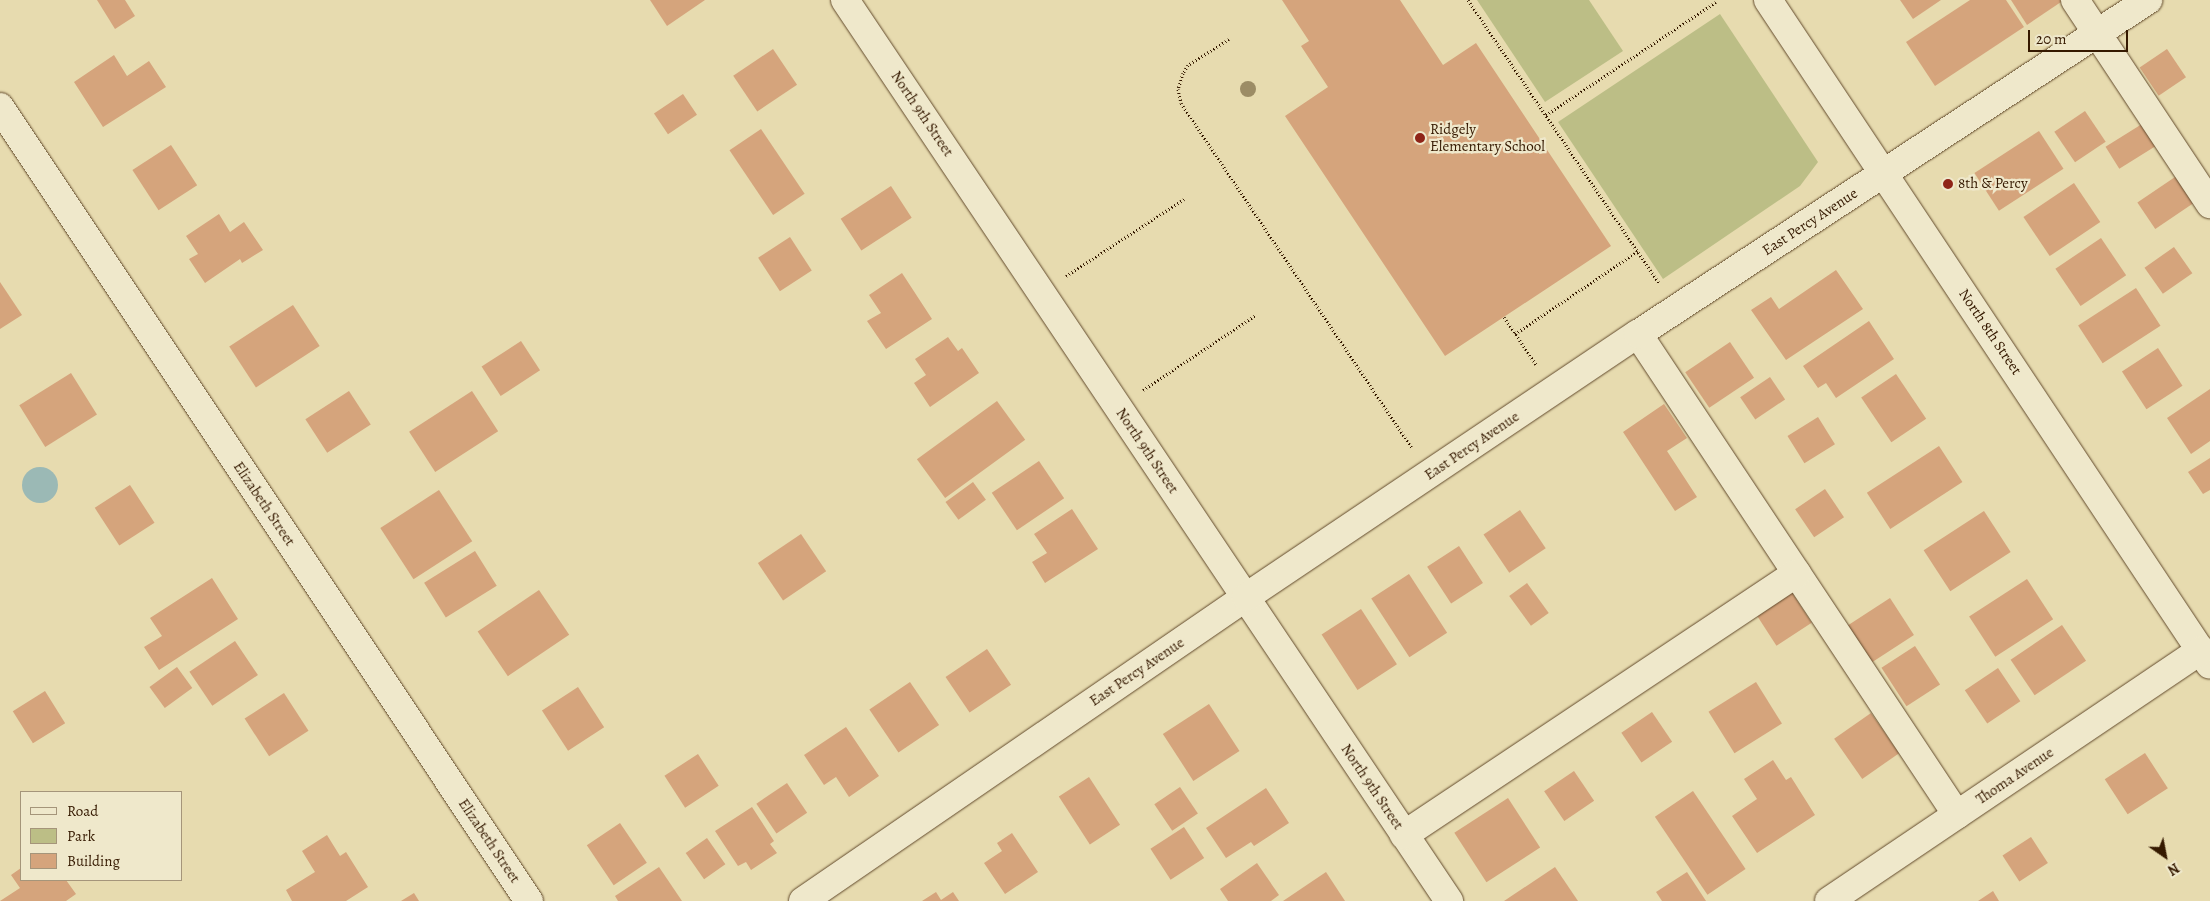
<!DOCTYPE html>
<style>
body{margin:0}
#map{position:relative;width:2210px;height:901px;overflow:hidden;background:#e7dbaf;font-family:Alegreya,serif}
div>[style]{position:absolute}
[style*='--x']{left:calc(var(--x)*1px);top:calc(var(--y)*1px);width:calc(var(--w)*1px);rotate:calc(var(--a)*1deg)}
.green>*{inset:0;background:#bcbe86}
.water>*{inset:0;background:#9bb9b5}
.round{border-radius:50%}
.building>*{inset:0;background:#d5a47c;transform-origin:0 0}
.path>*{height:3px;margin-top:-1.5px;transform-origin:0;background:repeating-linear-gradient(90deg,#351900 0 1px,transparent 0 3.5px)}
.roads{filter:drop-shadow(0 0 1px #624a2c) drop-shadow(0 0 1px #624a2c)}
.minor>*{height:28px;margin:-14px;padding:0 14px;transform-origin:14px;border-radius:14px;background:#efe8cb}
.trees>*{width:16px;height:16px;margin:-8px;border-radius:50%;background:#9c8c65}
.dots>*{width:14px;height:14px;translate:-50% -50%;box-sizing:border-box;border:2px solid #efe8cb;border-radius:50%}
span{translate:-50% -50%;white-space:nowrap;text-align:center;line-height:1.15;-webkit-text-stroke:4.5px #efe8cb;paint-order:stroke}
.street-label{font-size:15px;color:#351900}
.poi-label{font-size:15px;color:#351900}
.left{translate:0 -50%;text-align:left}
.legend{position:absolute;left:20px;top:791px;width:162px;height:90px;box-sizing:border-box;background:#efe8cb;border:1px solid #a5957a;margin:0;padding:6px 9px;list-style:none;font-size:15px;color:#351900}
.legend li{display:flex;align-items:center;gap:10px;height:25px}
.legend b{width:25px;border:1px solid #a5957a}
.north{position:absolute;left:2140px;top:831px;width:50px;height:50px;-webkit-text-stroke:4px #efe8cb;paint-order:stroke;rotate:147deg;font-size:14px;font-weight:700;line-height:20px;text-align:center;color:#351900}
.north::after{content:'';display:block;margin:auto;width:18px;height:22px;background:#351900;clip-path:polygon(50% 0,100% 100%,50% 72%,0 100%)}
.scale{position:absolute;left:2028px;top:30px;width:100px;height:22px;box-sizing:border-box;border:2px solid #351900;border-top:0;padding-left:6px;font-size:15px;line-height:18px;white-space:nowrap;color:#351900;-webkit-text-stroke:4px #efe8cb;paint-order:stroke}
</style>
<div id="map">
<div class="green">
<div style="clip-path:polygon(1477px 0,1589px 0,1623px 51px,1545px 102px)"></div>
<div style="clip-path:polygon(1720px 14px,1818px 162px,1800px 186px,1663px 279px,1558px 122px)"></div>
</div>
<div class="water">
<div class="round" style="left:22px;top:467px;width:36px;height:36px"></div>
</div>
<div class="building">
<div style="clip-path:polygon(97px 0,125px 0,135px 16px,115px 29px)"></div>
<div style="clip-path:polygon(650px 0,705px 0,667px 26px)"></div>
<div style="clip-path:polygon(1282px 0,1400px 0,1443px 65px,1476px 43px,1611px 246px,1445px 356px,1285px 116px,1328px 87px,1301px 46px,1309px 41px)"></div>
<div style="clip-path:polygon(1900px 0,1941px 0,1913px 19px)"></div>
<div style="clip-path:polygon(1970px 0,2006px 0,2024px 27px,1935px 86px,1906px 42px)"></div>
<div style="clip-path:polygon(2011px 0,2060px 0,2061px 2px,2027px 25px)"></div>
<div style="left:773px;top:49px;width:43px;height:48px;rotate:56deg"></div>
<div style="left:2167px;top:49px;width:34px;height:33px;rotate:56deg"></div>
<div style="clip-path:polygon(114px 55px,127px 76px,149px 61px,166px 87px,103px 127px,74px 82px)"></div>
<div style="left:683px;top:94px;width:25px;height:35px;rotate:56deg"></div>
<div style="left:2085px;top:111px;width:37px;height:37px;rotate:56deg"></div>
<div style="left:2142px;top:124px;width:26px;height:43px;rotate:58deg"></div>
<div style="left:761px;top:129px;width:78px;height:38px;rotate:56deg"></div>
<div style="left:2039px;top:131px;width:45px;height:77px;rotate:57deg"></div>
<div style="left:171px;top:145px;width:48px;height:46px;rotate:57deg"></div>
<div style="left:2178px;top:175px;width:32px;height:49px;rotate:56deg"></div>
<div style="left:2074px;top:183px;width:47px;height:61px;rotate:56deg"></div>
<div style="left:891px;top:186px;width:38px;height:60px;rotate:57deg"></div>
<div style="clip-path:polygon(219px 214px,230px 232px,244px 222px,263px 250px,242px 263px,240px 259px,205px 283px,189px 259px,198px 254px,186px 236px)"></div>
<div style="left:790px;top:237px;width:40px;height:38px;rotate:57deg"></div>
<div style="left:2101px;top:238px;width:45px;height:55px;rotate:56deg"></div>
<div style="left:2174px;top:247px;width:32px;height:36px;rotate:55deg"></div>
<div style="clip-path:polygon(1836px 270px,1863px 309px,1786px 360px,1751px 310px,1771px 297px,1779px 309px)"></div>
<div style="clip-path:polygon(902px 273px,932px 319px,886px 349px,867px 321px,881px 313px,869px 295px)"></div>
<div style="clip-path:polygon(0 282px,22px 315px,0 329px)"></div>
<div style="left:2136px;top:288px;width:45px;height:69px;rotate:57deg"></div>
<div style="left:293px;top:305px;width:49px;height:76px;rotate:57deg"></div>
<div style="clip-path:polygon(1869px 321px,1894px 359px,1836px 398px,1826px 383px,1818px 388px,1803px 366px)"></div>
<div style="clip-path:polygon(948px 337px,958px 351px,962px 348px,979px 373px,930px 407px,914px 383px,926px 375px,915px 359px)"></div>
<div style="left:521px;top:341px;width:35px;height:47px;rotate:57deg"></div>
<div style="left:1730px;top:342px;width:43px;height:54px;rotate:56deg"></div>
<div style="left:2158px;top:348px;width:45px;height:43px;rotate:57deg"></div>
<div style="left:71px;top:373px;width:49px;height:61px;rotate:58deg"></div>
<div style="left:1896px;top:374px;width:54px;height:42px;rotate:56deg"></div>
<div style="left:1770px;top:377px;width:27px;height:36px;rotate:56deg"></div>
<div style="clip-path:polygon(2210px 389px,2210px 441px,2191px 454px,2167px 418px)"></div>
<div style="left:349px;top:391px;width:40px;height:52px;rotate:57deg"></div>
<div style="left:472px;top:391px;width:48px;height:75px;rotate:57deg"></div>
<div style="left:997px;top:401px;width:48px;height:99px;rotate:54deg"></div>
<div style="clip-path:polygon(1664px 404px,1687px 438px,1667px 451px,1697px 497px,1675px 511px,1623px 432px)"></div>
<div style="left:1818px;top:417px;width:32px;height:36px;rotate:58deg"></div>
<div style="left:1939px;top:446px;width:43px;height:86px;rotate:57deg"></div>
<div style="clip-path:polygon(2210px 458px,2210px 490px,2203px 494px,2188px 472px)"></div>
<div style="left:1039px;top:461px;width:45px;height:57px;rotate:56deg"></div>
<div style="left:973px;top:482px;width:22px;height:34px;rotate:54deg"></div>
<div style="left:130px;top:485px;width:45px;height:42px;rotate:57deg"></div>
<div style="left:1825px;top:489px;width:34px;height:36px;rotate:56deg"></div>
<div style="left:439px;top:490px;width:61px;height:70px;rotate:57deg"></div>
<div style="clip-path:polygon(1072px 509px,1098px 549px,1045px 583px,1032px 562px,1047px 553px,1034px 534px)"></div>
<div style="left:1520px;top:510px;width:46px;height:44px;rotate:56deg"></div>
<div style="left:1984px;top:511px;width:49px;height:72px;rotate:57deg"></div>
<div style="left:801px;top:534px;width:45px;height:52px;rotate:56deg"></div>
<div style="left:1459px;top:546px;width:44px;height:38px;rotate:57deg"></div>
<div style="left:475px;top:551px;width:41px;height:60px;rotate:58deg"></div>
<div style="left:1409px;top:574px;width:70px;height:45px;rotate:57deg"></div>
<div style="clip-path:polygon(212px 578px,238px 619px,159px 670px,144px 647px,162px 636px,150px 618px)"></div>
<div style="left:2027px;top:579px;width:48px;height:69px;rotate:57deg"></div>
<div style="left:1527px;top:583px;width:37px;height:22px;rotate:54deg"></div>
<div style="left:539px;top:590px;width:54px;height:74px;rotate:56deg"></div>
<div style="left:1791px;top:591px;width:38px;height:42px;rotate:57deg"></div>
<div style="left:1890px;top:598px;width:44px;height:50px;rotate:57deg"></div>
<div style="left:1361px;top:609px;width:66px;height:47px;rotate:57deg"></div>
<div style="left:2062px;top:625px;width:43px;height:62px;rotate:56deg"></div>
<div style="left:235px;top:641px;width:41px;height:55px;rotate:56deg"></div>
<div style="left:1915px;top:646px;width:46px;height:40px;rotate:57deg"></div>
<div style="left:987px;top:649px;width:43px;height:50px;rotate:56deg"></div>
<div style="left:177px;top:667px;width:26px;height:34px;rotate:54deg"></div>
<div style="left:1998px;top:668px;width:40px;height:40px;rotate:56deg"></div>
<div style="left:910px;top:682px;width:52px;height:49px;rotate:56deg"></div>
<div style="left:1756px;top:682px;width:49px;height:56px;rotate:58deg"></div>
<div style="left:578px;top:687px;width:48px;height:43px;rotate:57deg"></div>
<div style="left:45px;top:691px;width:38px;height:38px;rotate:58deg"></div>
<div style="left:284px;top:693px;width:45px;height:47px;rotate:57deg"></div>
<div style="left:1209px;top:704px;width:56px;height:55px;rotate:57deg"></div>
<div style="left:1652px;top:712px;width:36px;height:37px;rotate:56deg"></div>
<div style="left:1871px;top:713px;width:49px;height:45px;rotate:55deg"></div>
<div style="clip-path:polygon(846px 727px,879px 776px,849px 797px,836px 777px,824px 785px,804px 755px)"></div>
<div style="left:2145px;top:753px;width:42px;height:48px;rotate:57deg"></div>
<div style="left:698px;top:754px;width:38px;height:40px;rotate:57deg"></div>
<div style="clip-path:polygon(1773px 760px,1786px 780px,1791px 777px,1815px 815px,1757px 853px,1732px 816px,1757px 799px,1744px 779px)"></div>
<div style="left:1574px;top:771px;width:36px;height:36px;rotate:56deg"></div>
<div style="left:1089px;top:777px;width:57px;height:36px;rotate:57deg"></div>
<div style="left:787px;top:783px;width:36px;height:37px;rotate:56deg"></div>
<div style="left:1180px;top:787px;width:32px;height:31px;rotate:56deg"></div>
<div style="clip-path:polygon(1266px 788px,1289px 823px,1254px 846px,1251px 842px,1226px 858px,1206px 828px)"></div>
<div style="left:1693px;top:791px;width:94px;height:46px;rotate:56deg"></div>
<div style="left:1508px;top:798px;width:59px;height:64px;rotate:57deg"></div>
<div style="clip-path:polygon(752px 807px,774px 841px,770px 844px,777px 853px,751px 870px,746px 862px,738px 866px,715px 831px)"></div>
<div style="left:620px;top:823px;width:48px;height:40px;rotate:56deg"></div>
<div style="left:1184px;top:827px;width:37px;height:40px;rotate:57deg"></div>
<div style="clip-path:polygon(1012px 833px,1038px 872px,1005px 894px,984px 863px,1002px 851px,997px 843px)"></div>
<div style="clip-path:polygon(327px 835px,340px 856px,346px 852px,368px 887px,346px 901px,292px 901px,286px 890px,315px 872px,302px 851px)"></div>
<div style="left:2031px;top:837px;width:31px;height:34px;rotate:57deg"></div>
<div style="left:707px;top:838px;width:32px;height:26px;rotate:55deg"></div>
<div style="clip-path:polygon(1257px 863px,1279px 895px,1271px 901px,1228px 901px,1220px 889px)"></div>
<div style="clip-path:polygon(659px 867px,682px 901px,618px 901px,615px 896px)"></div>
<div style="clip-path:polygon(1555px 867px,1578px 901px,1504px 901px)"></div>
<div style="clip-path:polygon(21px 868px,21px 880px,66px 880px,76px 894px,66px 901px,0 901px,20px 888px,11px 875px)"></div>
<div style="clip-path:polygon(1326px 872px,1345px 901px,1283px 901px)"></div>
<div style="clip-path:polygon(1687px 872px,1706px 901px,1662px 901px,1656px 892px)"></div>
<div style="clip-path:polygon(1993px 891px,1999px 901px,1978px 901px)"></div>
<div style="clip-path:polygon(936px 892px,941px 900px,953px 892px,959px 901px,922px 901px)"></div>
<div style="clip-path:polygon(414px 893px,419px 901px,401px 901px)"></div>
</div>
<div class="path">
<div style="--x:1468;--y:0;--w:341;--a:56"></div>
<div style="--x:1229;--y:39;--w:49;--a:147.6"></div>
<div style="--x:1188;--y:65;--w:9;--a:122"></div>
<div style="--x:1183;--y:73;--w:17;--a:107"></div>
<div style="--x:1178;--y:89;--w:14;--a:78"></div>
<div style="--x:1181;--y:103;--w:415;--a:56.2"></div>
<div style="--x:1546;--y:115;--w:204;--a:-33.6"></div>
<div style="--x:1066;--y:276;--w:141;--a:-33.1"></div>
<div style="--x:1504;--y:317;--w:59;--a:56"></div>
<div style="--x:1515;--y:334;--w:148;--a:-34"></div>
<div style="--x:1143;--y:390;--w:136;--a:-33.6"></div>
</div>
<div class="roads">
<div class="minor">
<div style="--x:845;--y:0;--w:1085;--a:56.16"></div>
<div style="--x:1768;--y:0;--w:798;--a:56.39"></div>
<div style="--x:2075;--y:0;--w:245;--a:56.5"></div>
<div style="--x:0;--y:107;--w:954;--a:56.33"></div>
<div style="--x:1638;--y:334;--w:577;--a:56.45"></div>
<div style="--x:1404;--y:835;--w:472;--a:-33.7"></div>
<div style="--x:803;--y:901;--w:537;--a:-34.46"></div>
<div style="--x:1246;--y:597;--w:472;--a:-33.9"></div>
<div style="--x:1638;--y:334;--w:610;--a:-33.22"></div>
<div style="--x:1829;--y:901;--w:449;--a:-34"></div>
</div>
</div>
<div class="trees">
<div style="left:1248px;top:89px"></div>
</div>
<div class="dots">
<div style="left:1420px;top:138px;background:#8f2418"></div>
<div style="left:1948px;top:184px;background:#8f2418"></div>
</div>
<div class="street-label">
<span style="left:922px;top:114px;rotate:56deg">North 9th Street</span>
<span style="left:1810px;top:222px;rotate:-33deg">East Percy Avenue</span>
<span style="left:1990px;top:332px;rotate:56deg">North 8th Street</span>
<span style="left:1472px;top:446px;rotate:-34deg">East Percy Avenue</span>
<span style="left:1147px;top:451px;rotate:56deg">North 9th Street</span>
<span style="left:264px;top:504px;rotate:56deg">Elizabeth Street</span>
<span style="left:1137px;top:672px;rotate:-34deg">East Percy Avenue</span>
<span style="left:2015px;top:776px;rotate:-34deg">Thoma Avenue</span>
<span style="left:1372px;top:787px;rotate:56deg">North 9th Street</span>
<span style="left:489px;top:841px;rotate:56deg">Elizabeth Street</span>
</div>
<div class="poi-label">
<span class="left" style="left:1430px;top:138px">Ridgely<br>Elementary School</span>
<span class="left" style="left:1958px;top:184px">8th &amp; Percy</span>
</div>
<ul class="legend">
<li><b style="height:6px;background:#efe8cb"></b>Road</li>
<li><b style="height:14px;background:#bcbe86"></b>Park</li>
<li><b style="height:14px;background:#d5a47c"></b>Building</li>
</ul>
<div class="north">N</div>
<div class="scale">20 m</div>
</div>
